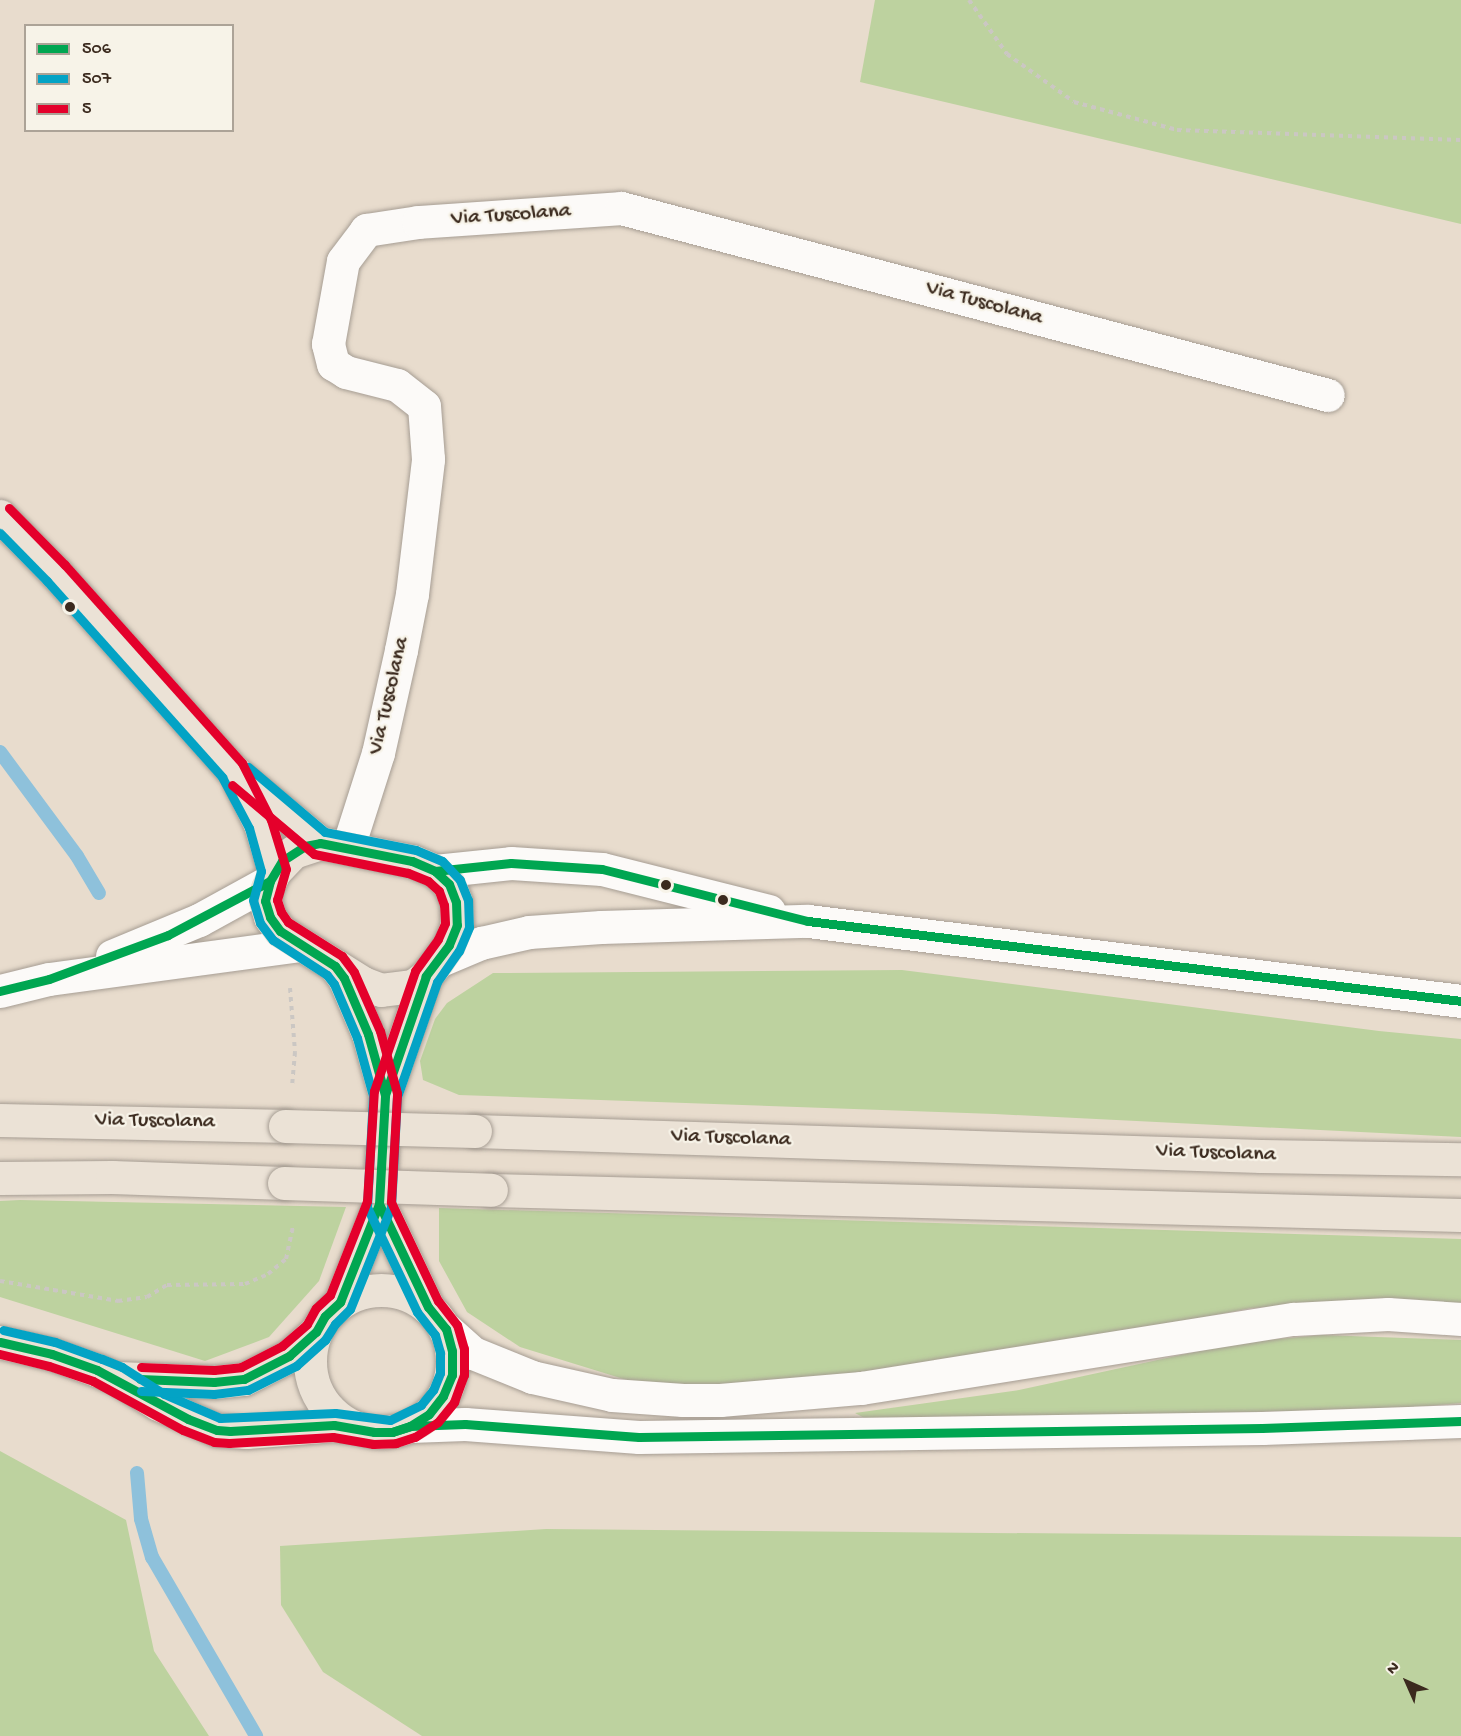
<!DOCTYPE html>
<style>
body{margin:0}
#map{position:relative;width:1461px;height:1736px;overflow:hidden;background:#e8dccd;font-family:"Gochi Hand",sans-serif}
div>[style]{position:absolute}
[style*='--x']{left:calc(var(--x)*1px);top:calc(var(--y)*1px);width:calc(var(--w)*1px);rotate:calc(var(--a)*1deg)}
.green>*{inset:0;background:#bdd29f}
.stream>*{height:14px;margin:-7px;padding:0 7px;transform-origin:7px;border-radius:7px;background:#8ec1db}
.path>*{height:4px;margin-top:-2px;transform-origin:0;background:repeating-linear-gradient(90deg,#cbc7c3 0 4.5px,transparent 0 9px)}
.roads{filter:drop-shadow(0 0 2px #a69d93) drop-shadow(0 0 2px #a69d93)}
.minor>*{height:33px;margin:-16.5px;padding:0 16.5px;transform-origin:16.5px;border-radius:16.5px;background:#fcfaf8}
.major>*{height:33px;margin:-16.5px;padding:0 16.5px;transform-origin:16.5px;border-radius:16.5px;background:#ebe2d6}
.major>.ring{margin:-16.5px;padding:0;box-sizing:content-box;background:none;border:33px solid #ebe2d6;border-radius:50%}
.bridges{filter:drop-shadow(0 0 2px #a69d93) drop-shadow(0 0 2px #a69d93)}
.major-bridge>*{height:33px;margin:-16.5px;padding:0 16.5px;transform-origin:16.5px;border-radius:16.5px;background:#ebe2d6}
.bus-1>*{height:9px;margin:-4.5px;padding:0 4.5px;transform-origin:4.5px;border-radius:4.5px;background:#00a651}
.bus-2>*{height:9px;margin:-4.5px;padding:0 4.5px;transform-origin:4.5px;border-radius:4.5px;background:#03a3c5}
.bus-3>*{height:9px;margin:-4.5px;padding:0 4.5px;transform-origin:4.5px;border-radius:4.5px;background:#e4002b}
.dots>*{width:16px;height:16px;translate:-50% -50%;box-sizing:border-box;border:3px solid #f7f3e8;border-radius:50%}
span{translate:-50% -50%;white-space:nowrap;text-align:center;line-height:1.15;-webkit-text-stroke:4.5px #f7f3e8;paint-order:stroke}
.street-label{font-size:22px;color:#3b2a1e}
.legend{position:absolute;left:24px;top:24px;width:210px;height:108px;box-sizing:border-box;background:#f7f3e8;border:2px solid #aca397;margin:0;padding:8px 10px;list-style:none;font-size:18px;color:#3b2a1e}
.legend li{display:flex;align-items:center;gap:12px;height:30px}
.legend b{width:30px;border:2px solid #aca397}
.north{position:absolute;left:1377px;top:1652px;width:60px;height:60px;-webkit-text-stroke:4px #f7f3e8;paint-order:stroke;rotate:315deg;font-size:16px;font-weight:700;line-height:24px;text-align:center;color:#3b2a1e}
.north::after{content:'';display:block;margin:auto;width:21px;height:27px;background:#3b2a1e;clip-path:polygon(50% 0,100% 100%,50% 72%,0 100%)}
</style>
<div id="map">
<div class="green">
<div style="clip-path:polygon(875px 0,1461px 0,1461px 224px,860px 82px)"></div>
<div style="clip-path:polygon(902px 970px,1379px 1031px,1461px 1039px,1461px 1137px,995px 1114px,459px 1095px,423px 1080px,420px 1061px,435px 1019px,447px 1003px,493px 973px)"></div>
<div style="clip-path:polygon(20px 1200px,346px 1207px,319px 1281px,269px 1337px,205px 1361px,0 1297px,0 1201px)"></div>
<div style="clip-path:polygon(439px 1208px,1461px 1239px,1461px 1306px,1408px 1300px,1251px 1308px,1053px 1347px,820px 1382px,690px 1388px,630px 1381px,520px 1347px,467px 1312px,439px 1261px)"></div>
<div style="clip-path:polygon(1322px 1335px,1461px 1340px,1461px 1403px,1404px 1408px,872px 1422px,855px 1413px,1019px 1390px,1236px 1343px)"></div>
<div style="clip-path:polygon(0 1451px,126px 1520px,154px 1651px,209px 1736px,0 1736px)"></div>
<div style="clip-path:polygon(546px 1529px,1461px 1537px,1461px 1736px,422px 1736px,323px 1672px,281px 1605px,280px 1546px)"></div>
</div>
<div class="stream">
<div style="--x:0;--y:752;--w:129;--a:53.5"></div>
<div style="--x:77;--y:856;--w:43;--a:59.3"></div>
<div style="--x:137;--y:1473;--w:46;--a:85"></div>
<div style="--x:141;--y:1519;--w:40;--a:74"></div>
<div style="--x:152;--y:1557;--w:207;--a:59.8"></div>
</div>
<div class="path">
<div style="--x:969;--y:0;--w:66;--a:54.9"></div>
<div style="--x:1007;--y:54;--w:82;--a:35.6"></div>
<div style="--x:1074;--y:102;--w:107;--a:15.2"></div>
<div style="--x:1177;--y:130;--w:284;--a:2"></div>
<div style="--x:290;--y:988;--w:64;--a:85.5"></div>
<div style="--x:295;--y:1052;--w:33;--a:95"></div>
<div style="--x:0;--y:1281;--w:120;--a:9.6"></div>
<div style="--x:118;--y:1301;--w:29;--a:-8"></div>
<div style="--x:147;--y:1297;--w:23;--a:-31"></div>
<div style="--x:167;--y:1285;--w:78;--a:-0.7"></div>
<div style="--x:245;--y:1284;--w:25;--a:-23"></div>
<div style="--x:268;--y:1274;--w:23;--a:-40"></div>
<div style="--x:286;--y:1259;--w:35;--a:-78"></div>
</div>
<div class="roads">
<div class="minor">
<div style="--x:348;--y:847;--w:99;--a:-72.3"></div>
<div style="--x:378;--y:753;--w:106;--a:-77.4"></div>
<div style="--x:401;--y:650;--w:57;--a:-78.9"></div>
<div style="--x:412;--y:594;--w:136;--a:-83.2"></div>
<div style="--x:428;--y:459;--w:53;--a:-94.3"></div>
<div style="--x:424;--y:406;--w:34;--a:-142"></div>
<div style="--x:397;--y:385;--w:53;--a:-165.7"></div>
<div style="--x:346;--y:372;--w:15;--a:-148"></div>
<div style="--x:333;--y:364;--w:21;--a:-104"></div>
<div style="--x:328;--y:344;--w:84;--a:-79.8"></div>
<div style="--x:343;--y:261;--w:39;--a:-53"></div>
<div style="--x:366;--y:230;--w:53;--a:-8.7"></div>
<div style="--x:418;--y:222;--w:203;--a:-3.9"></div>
<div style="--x:621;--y:208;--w:731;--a:14.82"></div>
<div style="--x:435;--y:871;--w:76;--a:-6"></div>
<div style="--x:511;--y:863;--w:91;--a:3.8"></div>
<div style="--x:602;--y:869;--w:172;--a:14.1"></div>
<div style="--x:112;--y:956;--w:94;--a:-22.5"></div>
<div style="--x:199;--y:920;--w:81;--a:-28.8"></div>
<div style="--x:438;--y:961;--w:47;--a:-22.7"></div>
<div style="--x:481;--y:943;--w:49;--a:-12.9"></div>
<div style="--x:529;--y:932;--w:72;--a:-4"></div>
<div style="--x:601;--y:927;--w:207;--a:-1.7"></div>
<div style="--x:808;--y:921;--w:658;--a:6.98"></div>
<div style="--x:0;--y:991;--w:50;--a:-13.8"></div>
<div style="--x:49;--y:979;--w:254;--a:-7.7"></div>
<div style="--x:446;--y:1329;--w:36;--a:42"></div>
<div style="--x:473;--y:1353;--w:64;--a:22.1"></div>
<div style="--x:532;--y:1377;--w:82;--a:12.7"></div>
<div style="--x:612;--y:1395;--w:71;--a:4"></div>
<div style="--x:683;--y:1400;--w:37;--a:0"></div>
<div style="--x:720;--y:1400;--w:142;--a:-4.9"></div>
<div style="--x:861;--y:1388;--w:438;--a:-9.1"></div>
<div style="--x:1294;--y:1319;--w:94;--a:-3"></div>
<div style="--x:1388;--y:1314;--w:73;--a:3.9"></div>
<div style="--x:410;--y:1426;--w:55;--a:-2.1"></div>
<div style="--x:465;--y:1424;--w:174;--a:4.3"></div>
<div style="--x:639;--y:1437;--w:623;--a:-0.83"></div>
<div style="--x:1262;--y:1428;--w:199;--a:-2"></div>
</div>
<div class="major">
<div style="--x:0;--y:516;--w:80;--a:45.5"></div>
<div style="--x:56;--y:573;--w:264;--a:48.2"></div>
<div style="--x:232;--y:770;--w:114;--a:39.7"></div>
<div style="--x:239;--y:782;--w:47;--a:63.4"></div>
<div style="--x:260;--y:824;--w:50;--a:73.7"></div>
<div style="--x:320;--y:843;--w:94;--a:11.1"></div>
<div style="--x:412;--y:861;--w:25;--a:23"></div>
<div style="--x:435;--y:871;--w:19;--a:43"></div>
<div style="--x:449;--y:884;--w:19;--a:69"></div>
<div style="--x:456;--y:902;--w:23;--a:88"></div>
<div style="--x:457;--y:925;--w:22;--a:112"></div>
<div style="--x:449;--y:945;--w:19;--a:125"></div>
<div style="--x:438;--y:961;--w:19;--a:129"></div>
<div style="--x:426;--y:976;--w:16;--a:142"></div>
<div style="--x:413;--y:986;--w:32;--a:173"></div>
<div style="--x:381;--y:990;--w:19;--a:-159"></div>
<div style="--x:363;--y:983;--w:98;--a:-147.9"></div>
<div style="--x:280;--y:931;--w:17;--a:-126"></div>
<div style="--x:270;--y:917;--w:17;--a:-107"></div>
<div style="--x:265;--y:901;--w:13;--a:-81"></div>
<div style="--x:267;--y:888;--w:17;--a:-66"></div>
<div style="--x:274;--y:872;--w:28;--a:-46"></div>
<div style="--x:293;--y:852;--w:28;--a:-18"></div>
<div style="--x:335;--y:966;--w:15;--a:53"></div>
<div style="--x:344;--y:978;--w:61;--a:66.8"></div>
<div style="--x:368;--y:1034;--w:63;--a:74.4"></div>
<div style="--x:0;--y:1120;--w:285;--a:1.2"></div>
<div style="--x:475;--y:1131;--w:786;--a:1.82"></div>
<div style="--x:1261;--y:1156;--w:200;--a:0.9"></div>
<div style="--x:0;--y:1178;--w:112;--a:-0.5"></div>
<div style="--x:112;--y:1177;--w:172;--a:2"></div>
<div style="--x:491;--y:1190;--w:970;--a:1.48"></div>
<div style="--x:379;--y:1204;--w:114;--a:64.6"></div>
<div class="ring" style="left:310px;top:1290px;width:109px;height:109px"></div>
<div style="--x:340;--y:1302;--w:105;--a:-68.3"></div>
<div style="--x:379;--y:1204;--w:109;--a:-86.8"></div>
<div style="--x:385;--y:1095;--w:126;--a:-71"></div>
<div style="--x:0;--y:1342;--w:53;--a:13"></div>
<div style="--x:52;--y:1354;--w:48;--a:19.6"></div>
<div style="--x:97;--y:1370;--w:21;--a:23"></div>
<div style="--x:116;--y:1378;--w:49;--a:31.8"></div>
<div style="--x:158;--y:1404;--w:64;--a:23.8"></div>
<div style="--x:217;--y:1430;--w:29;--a:4"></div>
<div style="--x:246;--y:1432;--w:88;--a:-4.5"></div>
<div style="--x:334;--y:1425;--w:23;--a:7"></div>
<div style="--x:118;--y:1378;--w:96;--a:2.4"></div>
<div style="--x:214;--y:1382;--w:30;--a:-6"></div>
<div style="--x:244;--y:1379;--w:51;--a:-27.1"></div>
<div style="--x:289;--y:1356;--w:36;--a:-42"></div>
</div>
</div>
<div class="bridges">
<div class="major-bridge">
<div style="--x:285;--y:1126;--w:190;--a:1.5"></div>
<div style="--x:284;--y:1183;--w:207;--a:1.9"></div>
</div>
</div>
<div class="bus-1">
<div style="--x:320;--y:843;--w:94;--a:11.1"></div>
<div style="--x:412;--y:861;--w:25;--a:23"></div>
<div style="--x:435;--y:871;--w:19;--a:43"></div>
<div style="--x:449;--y:884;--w:19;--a:69"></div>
<div style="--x:456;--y:902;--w:23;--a:88"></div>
<div style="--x:457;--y:925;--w:22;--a:112"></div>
<div style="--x:449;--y:945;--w:39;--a:127"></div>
<div style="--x:426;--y:976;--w:126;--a:109"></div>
<div style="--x:385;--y:1095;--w:63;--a:-105.6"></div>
<div style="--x:368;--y:1034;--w:61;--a:-113.2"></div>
<div style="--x:344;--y:978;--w:15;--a:-127"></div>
<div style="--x:335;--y:966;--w:65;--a:-147.5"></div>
<div style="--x:280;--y:931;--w:17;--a:-126"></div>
<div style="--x:270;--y:917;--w:17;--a:-107"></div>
<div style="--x:265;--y:901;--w:21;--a:-76"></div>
<div style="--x:270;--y:881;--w:23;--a:-59"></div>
<div style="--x:282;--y:861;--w:27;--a:-33"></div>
<div style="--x:305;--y:846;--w:15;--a:-11"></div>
<div style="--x:435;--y:871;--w:76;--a:-6"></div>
<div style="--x:511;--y:863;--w:91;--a:3.8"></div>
<div style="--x:602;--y:869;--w:212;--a:14.2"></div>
<div style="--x:808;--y:921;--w:658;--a:6.98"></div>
<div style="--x:0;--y:991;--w:50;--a:-13.8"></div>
<div style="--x:49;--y:979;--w:127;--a:-20.3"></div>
<div style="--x:168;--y:935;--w:115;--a:-27.9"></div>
<div style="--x:0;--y:1342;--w:53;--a:13"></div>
<div style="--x:52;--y:1354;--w:48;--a:19.6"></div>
<div style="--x:97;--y:1370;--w:103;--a:28.3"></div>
<div style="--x:188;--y:1419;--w:31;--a:21"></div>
<div style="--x:217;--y:1430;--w:13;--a:4"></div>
<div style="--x:230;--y:1431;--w:104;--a:-3.3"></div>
<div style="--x:334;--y:1425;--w:41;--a:9.9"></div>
<div style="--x:374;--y:1432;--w:18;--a:0"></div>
<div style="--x:392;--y:1432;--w:19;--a:-18"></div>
<div style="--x:410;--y:1426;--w:55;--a:-2.1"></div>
<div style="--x:465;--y:1424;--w:174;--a:4.3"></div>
<div style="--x:639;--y:1437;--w:623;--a:-0.83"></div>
<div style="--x:1262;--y:1428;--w:199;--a:-2"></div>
<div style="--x:140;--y:1379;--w:74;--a:2.3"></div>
<div style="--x:214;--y:1382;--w:30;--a:-6"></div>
<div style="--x:244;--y:1379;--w:51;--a:-27.1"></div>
<div style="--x:289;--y:1356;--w:36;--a:-42"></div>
<div style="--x:316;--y:1332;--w:18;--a:-61"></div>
<div style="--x:325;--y:1316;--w:21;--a:-43"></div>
<div style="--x:340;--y:1302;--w:105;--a:-68.3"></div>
<div style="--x:379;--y:1204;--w:109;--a:-86.8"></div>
<div style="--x:376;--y:1432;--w:16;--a:0"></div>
<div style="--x:392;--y:1432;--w:19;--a:-18"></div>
<div style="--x:410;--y:1426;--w:22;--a:-32"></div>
<div style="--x:429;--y:1414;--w:23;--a:-52"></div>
<div style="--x:443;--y:1396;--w:23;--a:-67"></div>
<div style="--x:452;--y:1375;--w:24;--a:-90"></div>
<div style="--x:452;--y:1351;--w:23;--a:-105"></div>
<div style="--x:446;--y:1329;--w:28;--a:-129"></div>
<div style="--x:428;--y:1307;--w:114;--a:-115.4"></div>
</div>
<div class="bus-2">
<div style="--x:0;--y:533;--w:67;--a:45.6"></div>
<div style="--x:47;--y:581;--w:263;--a:48.2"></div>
<div style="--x:222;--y:777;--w:58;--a:62.1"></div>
<div style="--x:249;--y:828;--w:45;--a:74.4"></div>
<div style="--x:261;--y:871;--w:30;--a:105"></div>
<div style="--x:253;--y:900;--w:24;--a:73"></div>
<div style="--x:260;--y:923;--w:21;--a:53"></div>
<div style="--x:273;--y:940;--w:64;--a:32.9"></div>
<div style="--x:327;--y:975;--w:11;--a:52"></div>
<div style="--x:334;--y:984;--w:59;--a:66.9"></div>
<div style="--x:357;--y:1038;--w:60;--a:74.6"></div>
<div style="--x:373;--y:1096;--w:111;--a:93.1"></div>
<div style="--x:367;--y:1207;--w:116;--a:64.5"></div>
<div style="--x:417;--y:1312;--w:29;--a:52"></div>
<div style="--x:435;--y:1335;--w:19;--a:74"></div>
<div style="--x:440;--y:1353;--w:20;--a:90"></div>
<div style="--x:440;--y:1373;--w:18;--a:112"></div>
<div style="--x:433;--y:1390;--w:19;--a:129"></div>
<div style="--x:421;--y:1405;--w:34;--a:154"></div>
<div style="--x:390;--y:1420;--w:55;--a:-172.7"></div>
<div style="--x:335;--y:1413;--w:115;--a:177.5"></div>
<div style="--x:220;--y:1418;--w:61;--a:-156.8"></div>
<div style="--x:164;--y:1394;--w:50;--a:-147.3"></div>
<div style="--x:122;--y:1367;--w:22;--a:-158"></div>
<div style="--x:102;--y:1359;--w:50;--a:-160.1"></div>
<div style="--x:55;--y:1342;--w:53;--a:-167"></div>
<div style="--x:141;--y:1391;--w:73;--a:2.4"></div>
<div style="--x:214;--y:1394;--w:34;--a:-7"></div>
<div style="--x:248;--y:1390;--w:54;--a:-26.6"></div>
<div style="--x:296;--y:1366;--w:39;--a:-42"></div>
<div style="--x:325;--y:1340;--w:19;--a:-58"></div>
<div style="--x:335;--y:1324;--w:21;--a:-45"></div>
<div style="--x:350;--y:1309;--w:110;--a:-68.1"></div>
<div style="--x:391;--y:1207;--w:110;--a:-86.9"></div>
<div style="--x:397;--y:1097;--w:122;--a:-70.8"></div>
<div style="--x:437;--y:982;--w:38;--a:-55"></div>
<div style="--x:459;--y:951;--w:26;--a:-67"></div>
<div style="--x:469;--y:927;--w:27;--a:-92"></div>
<div style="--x:468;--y:900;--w:22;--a:-112"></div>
<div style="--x:460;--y:880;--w:26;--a:-133"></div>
<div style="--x:442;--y:861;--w:28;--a:-157"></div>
<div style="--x:416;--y:850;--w:93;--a:-168.8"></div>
<div style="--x:325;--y:832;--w:101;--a:-139.8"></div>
</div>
<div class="bus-3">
<div style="--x:0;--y:1354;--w:50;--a:13.8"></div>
<div style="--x:49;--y:1366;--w:46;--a:18.8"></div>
<div style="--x:93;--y:1381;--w:102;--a:28.6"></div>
<div style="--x:183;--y:1430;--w:33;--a:21"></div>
<div style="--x:214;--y:1442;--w:15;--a:4"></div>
<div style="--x:229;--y:1443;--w:104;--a:-3.3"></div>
<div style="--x:333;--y:1437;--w:41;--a:9.9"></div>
<div style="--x:373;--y:1444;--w:23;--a:-2"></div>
<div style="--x:396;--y:1443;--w:20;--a:-18"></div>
<div style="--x:415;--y:1437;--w:27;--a:-33"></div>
<div style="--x:438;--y:1422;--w:26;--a:-51"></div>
<div style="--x:454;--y:1402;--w:29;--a:-70"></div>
<div style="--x:464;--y:1375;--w:26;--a:-90"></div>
<div style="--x:464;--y:1349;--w:25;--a:-106"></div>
<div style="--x:457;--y:1325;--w:31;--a:-128"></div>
<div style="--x:438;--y:1301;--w:110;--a:-115.4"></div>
<div style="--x:391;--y:1202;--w:109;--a:-86.8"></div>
<div style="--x:397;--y:1093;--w:64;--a:-105.3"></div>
<div style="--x:380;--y:1031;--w:64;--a:-113.8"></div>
<div style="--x:354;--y:972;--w:20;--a:-127"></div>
<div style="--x:342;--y:956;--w:64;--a:-147.8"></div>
<div style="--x:288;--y:922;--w:12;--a:-125"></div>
<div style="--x:281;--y:912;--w:13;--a:-108"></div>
<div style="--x:277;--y:900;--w:32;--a:-74"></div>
<div style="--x:286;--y:869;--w:51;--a:-107"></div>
<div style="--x:271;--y:820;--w:64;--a:-117"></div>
<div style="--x:242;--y:763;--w:266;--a:-131.8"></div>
<div style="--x:65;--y:565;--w:80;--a:-134.5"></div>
<div style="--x:141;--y:1367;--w:73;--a:2.4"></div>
<div style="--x:214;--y:1370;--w:27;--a:-6"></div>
<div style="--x:241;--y:1367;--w:46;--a:-27.1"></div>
<div style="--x:282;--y:1346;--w:33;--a:-41"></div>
<div style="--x:307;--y:1324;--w:18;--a:-61"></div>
<div style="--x:316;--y:1308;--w:19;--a:-43"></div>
<div style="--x:330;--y:1295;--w:101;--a:-68.5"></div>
<div style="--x:367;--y:1201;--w:110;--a:-86.4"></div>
<div style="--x:374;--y:1091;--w:127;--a:-71.1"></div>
<div style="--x:415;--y:971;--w:39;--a:-54"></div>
<div style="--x:438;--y:939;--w:17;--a:-66"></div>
<div style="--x:445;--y:923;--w:18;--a:-93"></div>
<div style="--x:444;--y:905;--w:15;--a:-110"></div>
<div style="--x:439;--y:891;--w:15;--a:-138"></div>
<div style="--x:428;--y:881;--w:22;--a:-158"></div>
<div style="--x:408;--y:873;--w:96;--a:-168.6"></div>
<div style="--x:314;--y:854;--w:107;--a:-139.9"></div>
</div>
<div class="dots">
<div style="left:70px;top:607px;background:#3b2a1e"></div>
<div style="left:666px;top:885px;background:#3b2a1e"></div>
<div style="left:723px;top:900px;background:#3b2a1e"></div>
</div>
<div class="street-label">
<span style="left:511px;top:216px;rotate:-4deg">Via Tuscolana</span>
<span style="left:984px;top:304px;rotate:15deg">Via Tuscolana</span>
<span style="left:390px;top:696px;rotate:-77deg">Via Tuscolana</span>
<span style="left:155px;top:1122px;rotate:1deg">Via Tuscolana</span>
<span style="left:731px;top:1139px;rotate:2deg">Via Tuscolana</span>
<span style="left:1216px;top:1154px;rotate:2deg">Via Tuscolana</span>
</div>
<ul class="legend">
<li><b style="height:8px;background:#00a651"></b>506</li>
<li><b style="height:8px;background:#03a3c5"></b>507</li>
<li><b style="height:8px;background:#e4002b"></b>5</li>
</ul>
<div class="north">N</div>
</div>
